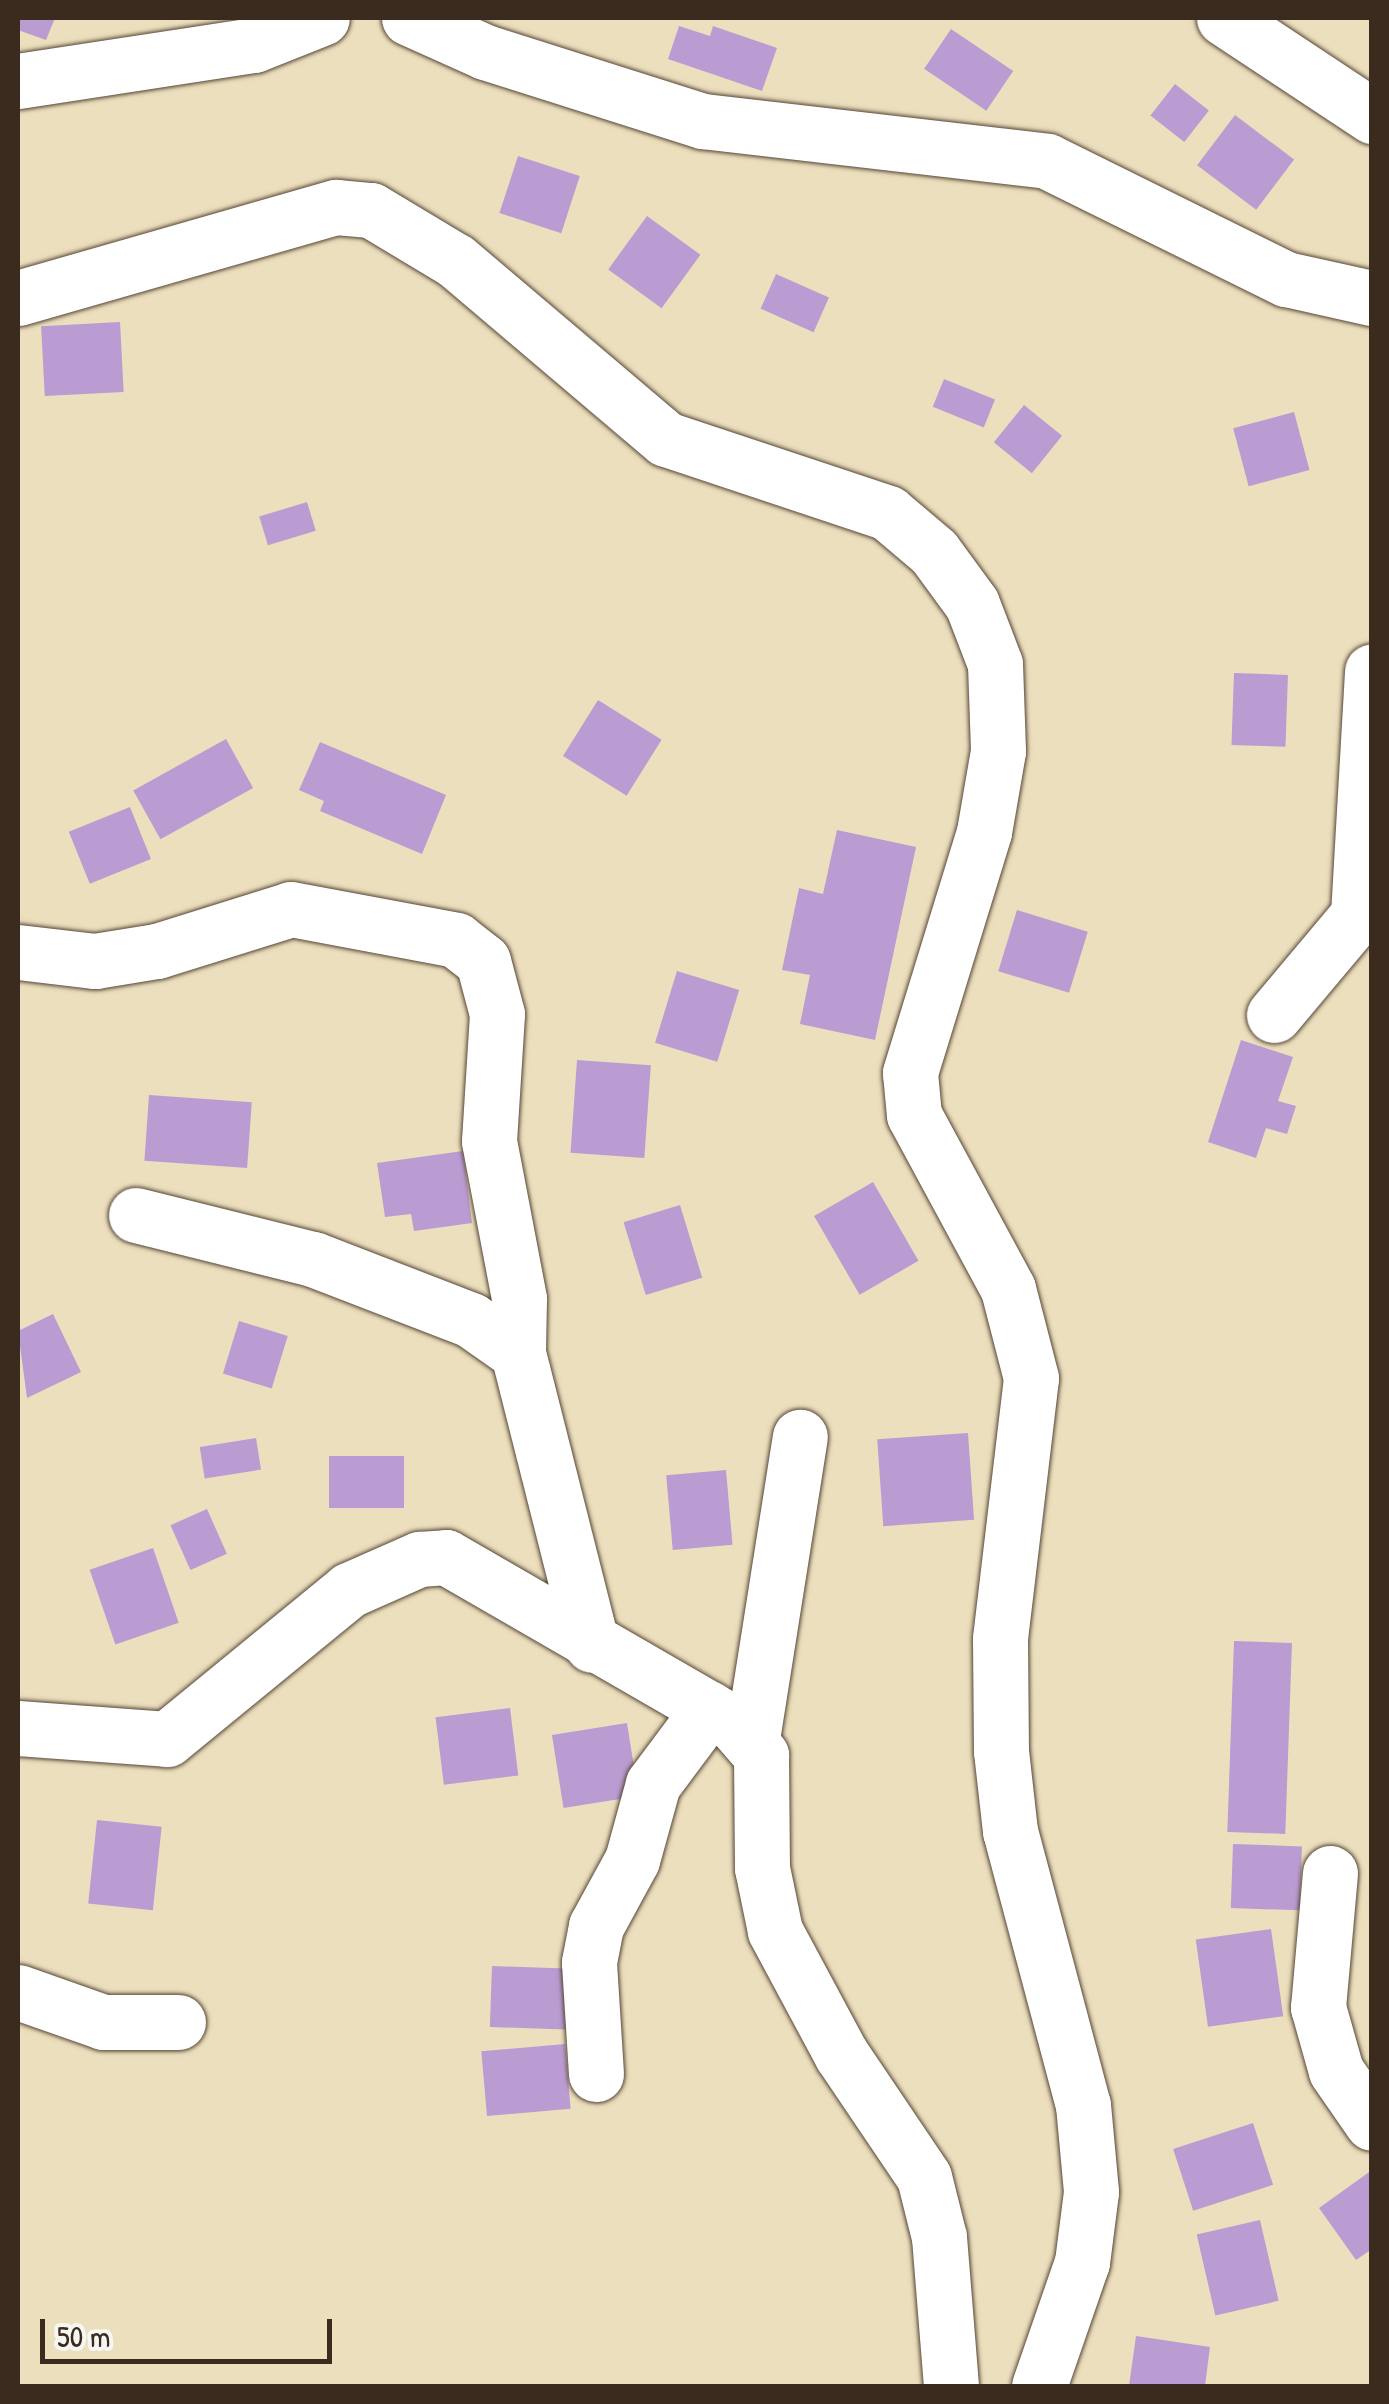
<!DOCTYPE html>
<style>
body{margin:0}
#map{position:relative;width:1389px;height:2404px;overflow:hidden;background:#ecdfbd;font-family:"Patrick Hand",sans-serif}
div>[style]{position:absolute}
[style*='--x']{left:calc(var(--x)*1px);top:calc(var(--y)*1px);width:calc(var(--w)*1px);rotate:calc(var(--a)*1deg)}
.building>*{inset:0;background:#ba9cd2;transform-origin:0 0}
.roads{filter:drop-shadow(0 0 2px #564536) drop-shadow(0 0 2px #564536)}
.minor>*{height:55px;margin:-27.5px;padding:0 27.5px;transform-origin:27.5px;border-radius:27.5px;background:#fff}
span{translate:-50% -50%;white-space:nowrap;text-align:center;line-height:1.15;-webkit-text-stroke:8px #f6f6f2;paint-order:stroke}
.frame{position:absolute;inset:0;border:20px solid #3b2a1e;pointer-events:none}
.scale{position:absolute;left:40px;top:2319px;width:292px;height:45px;box-sizing:border-box;border:5px solid #3b2a1e;border-top:0;padding-left:12px;font-size:30px;line-height:35px;white-space:nowrap;color:#3b2a1e;-webkit-text-stroke:8px #f6f6f2;paint-order:stroke}
</style>
<div id="map">
<div class="building">
<div style="clip-path:polygon(18px 18px,55px 18px,46px 40px,18px 30px)"></div>
<div style="clip-path:polygon(679px 26px,710px 36px,713px 26px,777px 48px,762px 91px,668px 59px)"></div>
<div style="left:951px;top:29px;width:75px;height:48px;rotate:34deg"></div>
<div style="left:1175px;top:84px;width:43px;height:40px;rotate:38deg"></div>
<div style="left:1235px;top:115px;width:74px;height:63px;rotate:37deg"></div>
<div style="left:518px;top:156px;width:65px;height:60px;rotate:18deg"></div>
<div style="left:647px;top:216px;width:66px;height:66px;rotate:36deg"></div>
<div style="left:776px;top:274px;width:58px;height:38px;rotate:24deg"></div>
<div style="left:120px;top:322px;width:70px;height:79px;rotate:87deg"></div>
<div style="left:944px;top:379px;width:55px;height:30px;rotate:22deg"></div>
<div style="left:1024px;top:405px;width:49px;height:48px;rotate:39deg"></div>
<div style="left:1294px;top:412px;width:60px;height:63px;rotate:75deg"></div>
<div style="left:307px;top:502px;width:30px;height:50px;rotate:73deg"></div>
<div style="left:1234px;top:673px;width:54px;height:72px;rotate:2deg"></div>
<div style="left:598px;top:700px;width:75px;height:66px;rotate:32deg"></div>
<div style="left:226px;top:739px;width:56px;height:106px;rotate:61deg"></div>
<div style="clip-path:polygon(320px 742px,446px 795px,422px 854px,320px 811px,324px 801px,299px 790px)"></div>
<div style="left:130px;top:807px;width:56px;height:66px;rotate:68deg"></div>
<div style="clip-path:polygon(837px 830px,916px 847px,875px 1040px,800px 1024px,810px 975px,782px 970px,799px 888px,823px 894px)"></div>
<div style="left:1017px;top:910px;width:74px;height:64px;rotate:17deg"></div>
<div style="left:677px;top:971px;width:65px;height:75px;rotate:17deg"></div>
<div style="clip-path:polygon(1241px 1040px,1293px 1057px,1278px 1101px,1296px 1106px,1287px 1134px,1266px 1128px,1256px 1158px,1208px 1142px)"></div>
<div style="left:577px;top:1060px;width:74px;height:93px;rotate:4deg"></div>
<div style="left:149px;top:1095px;width:103px;height:66px;rotate:4deg"></div>
<div style="clip-path:polygon(463px 1151px,472px 1223px,414px 1231px,411px 1214px,385px 1217px,377px 1163px)"></div>
<div style="left:873px;top:1182px;width:91px;height:68px;rotate:60deg"></div>
<div style="left:680px;top:1205px;width:76px;height:59px;rotate:73deg"></div>
<div style="clip-path:polygon(53px 1314px,81px 1372px,27px 1398px,18px 1331px)"></div>
<div style="left:239px;top:1321px;width:51px;height:55px;rotate:17deg"></div>
<div style="left:968px;top:1433px;width:87px;height:91px;rotate:86deg"></div>
<div style="left:256px;top:1438px;width:32px;height:57px;rotate:81deg"></div>
<div style="left:404px;top:1456px;width:52px;height:75px;rotate:90deg"></div>
<div style="left:726px;top:1470px;width:75px;height:60px;rotate:85deg"></div>
<div style="left:207px;top:1509px;width:49px;height:40px;rotate:66deg"></div>
<div style="left:153px;top:1548px;width:79px;height:67px;rotate:71deg"></div>
<div style="left:1234px;top:1641px;width:58px;height:191px;rotate:2deg"></div>
<div style="left:510px;top:1708px;width:68px;height:75px;rotate:83deg"></div>
<div style="left:627px;top:1723px;width:74px;height:76px;rotate:81deg"></div>
<div style="left:97px;top:1820px;width:65px;height:84px;rotate:6deg"></div>
<div style="left:1233px;top:1844px;width:69px;height:64px;rotate:2deg"></div>
<div style="left:1271px;top:1929px;width:88px;height:76px;rotate:82deg"></div>
<div style="left:492px;top:1966px;width:82px;height:61px;rotate:2deg"></div>
<div style="left:565px;top:2044px;width:65px;height:84px;rotate:85deg"></div>
<div style="left:1253px;top:2123px;width:65px;height:84px;rotate:72deg"></div>
<div style="clip-path:polygon(1372px 2170px,1372px 2249px,1356px 2260px,1319px 2208px)"></div>
<div style="left:1260px;top:2220px;width:83px;height:65px;rotate:77deg"></div>
<div style="clip-path:polygon(1136px 2336px,1210px 2347px,1205px 2386px,1129px 2386px)"></div>
</div>
<div class="roads">
<div class="minor">
<div style="--x:409;--y:18;--w:83;--a:24.1"></div>
<div style="--x:485;--y:52;--w:229;--a:17.6"></div>
<div style="--x:703;--y:121;--w:346;--a:6.6"></div>
<div style="--x:1047;--y:161;--w:267;--a:26.3"></div>
<div style="--x:1286;--y:279;--w:88;--a:12.5"></div>
<div style="--x:1224;--y:18;--w:178;--a:33.5"></div>
<div style="--x:18;--y:81;--w:239;--a:-8.7"></div>
<div style="--x:254;--y:45;--w:73;--a:-21.7"></div>
<div style="--x:18;--y:298;--w:331;--a:-16"></div>
<div style="--x:336;--y:207;--w:35;--a:5"></div>
<div style="--x:371;--y:210;--w:99;--a:31"></div>
<div style="--x:456;--y:261;--w:275;--a:40.3"></div>
<div style="--x:666;--y:439;--w:234;--a:18.4"></div>
<div style="--x:888;--y:513;--w:60;--a:40.3"></div>
<div style="--x:934;--y:552;--w:64;--a:53.8"></div>
<div style="--x:972;--y:604;--w:64;--a:69"></div>
<div style="--x:995;--y:664;--w:87;--a:88"></div>
<div style="--x:998;--y:751;--w:82;--a:99.8"></div>
<div style="--x:984;--y:832;--w:252;--a:107.1"></div>
<div style="--x:910;--y:1073;--w:42;--a:84.6"></div>
<div style="--x:914;--y:1115;--w:198;--a:61.6"></div>
<div style="--x:1008;--y:1289;--w:92;--a:75.5"></div>
<div style="--x:1031;--y:1378;--w:263;--a:96.8"></div>
<div style="--x:1000;--y:1639;--w:112;--a:89.5"></div>
<div style="--x:1001;--y:1751;--w:81;--a:83.6"></div>
<div style="--x:1010;--y:1831;--w:284;--a:75.1"></div>
<div style="--x:1083;--y:2105;--w:87;--a:84.7"></div>
<div style="--x:1091;--y:2192;--w:71;--a:97.3"></div>
<div style="--x:1082;--y:2262;--w:131;--a:109.1"></div>
<div style="--x:18;--y:952;--w:78;--a:6.7"></div>
<div style="--x:95;--y:961;--w:63;--a:-9.2"></div>
<div style="--x:157;--y:951;--w:140;--a:-17.4"></div>
<div style="--x:291;--y:909;--w:168;--a:10.6"></div>
<div style="--x:456;--y:940;--w:34;--a:38"></div>
<div style="--x:483;--y:961;--w:55;--a:75.2"></div>
<div style="--x:497;--y:1014;--w:127;--a:93.6"></div>
<div style="--x:489;--y:1141;--w:161;--a:79.2"></div>
<div style="--x:519;--y:1299;--w:54;--a:91.1"></div>
<div style="--x:518;--y:1353;--w:301;--a:75.8"></div>
<div style="--x:1274;--y:1015;--w:131;--a:-50"></div>
<div style="--x:1358;--y:915;--w:244;--a:-86.7"></div>
<div style="--x:136;--y:1215;--w:182;--a:14"></div>
<div style="--x:313;--y:1259;--w:169;--a:21.1"></div>
<div style="--x:471;--y:1320;--w:57;--a:35.1"></div>
<div style="--x:18;--y:1728;--w:149;--a:4.2"></div>
<div style="--x:167;--y:1739;--w:235;--a:-39.3"></div>
<div style="--x:349;--y:1590;--w:77;--a:-23.9"></div>
<div style="--x:419;--y:1559;--w:27;--a:-4"></div>
<div style="--x:446;--y:1557;--w:332;--a:30"></div>
<div style="--x:733;--y:1723;--w:43;--a:48.8"></div>
<div style="--x:761;--y:1755;--w:113;--a:89.5"></div>
<div style="--x:762;--y:1868;--w:64;--a:78.3"></div>
<div style="--x:775;--y:1931;--w:140;--a:61.8"></div>
<div style="--x:841;--y:2054;--w:148;--a:56"></div>
<div style="--x:924;--y:2177;--w:62;--a:76"></div>
<div style="--x:939;--y:2237;--w:149;--a:85.4"></div>
<div style="--x:752;--y:1739;--w:306;--a:-81"></div>
<div style="--x:1330;--y:1873;--w:135;--a:95.1"></div>
<div style="--x:1318;--y:2007;--w:66;--a:74.3"></div>
<div style="--x:1336;--y:2071;--w:63;--a:55.3"></div>
<div style="--x:18;--y:1992;--w:90;--a:19.4"></div>
<div style="--x:103;--y:2022;--w:75;--a:0"></div>
<div style="--x:596;--y:2074;--w:112;--a:-93.6"></div>
<div style="--x:589;--y:1962;--w:37;--a:-79"></div>
<div style="--x:596;--y:1926;--w:75;--a:-61.4"></div>
<div style="--x:632;--y:1860;--w:79;--a:-74.6"></div>
<div style="--x:653;--y:1784;--w:94;--a:-53.3"></div>
</div>
</div>
<div class="frame"></div>
<div class="scale">50 m</div>
</div>
